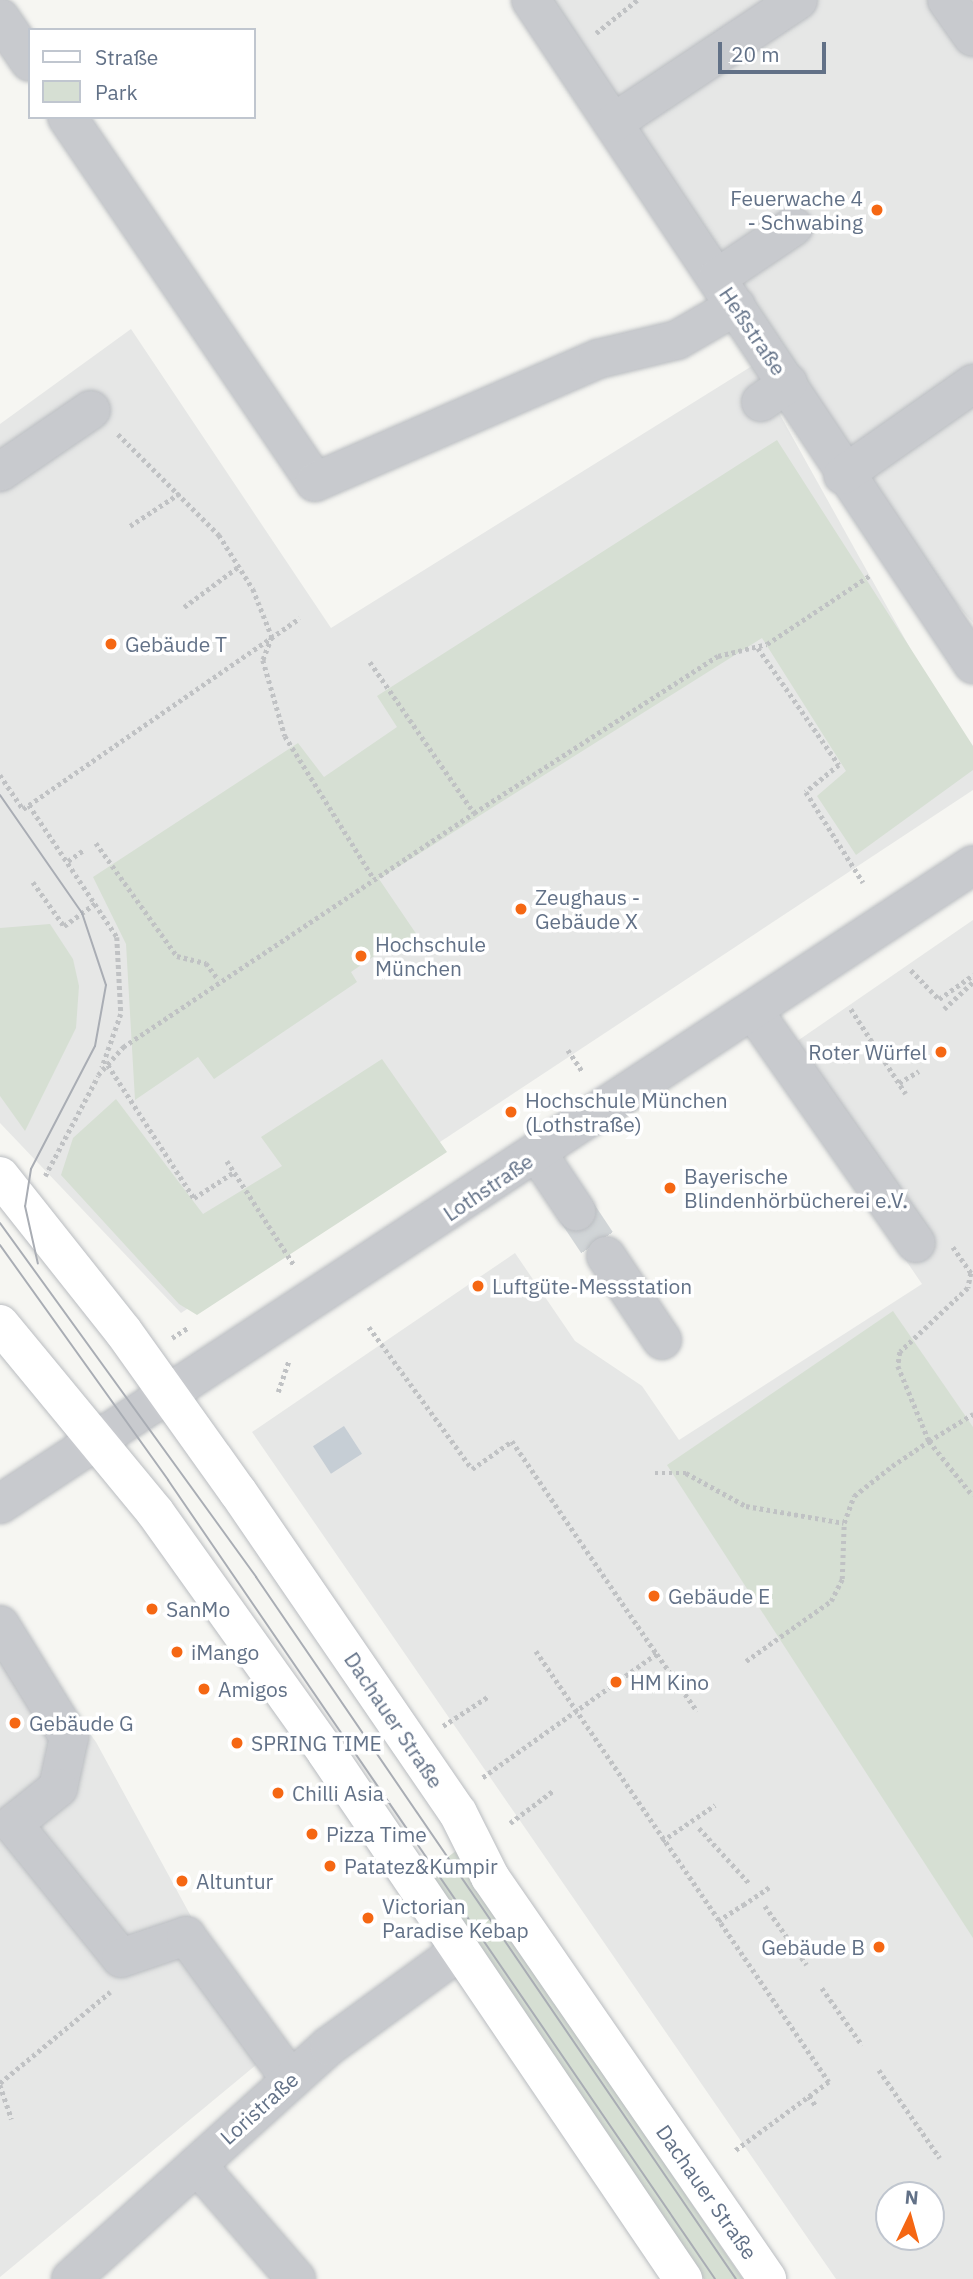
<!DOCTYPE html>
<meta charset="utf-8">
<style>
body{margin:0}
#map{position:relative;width:973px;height:2279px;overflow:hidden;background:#f6f6f2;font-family:"IBM Plex Sans",sans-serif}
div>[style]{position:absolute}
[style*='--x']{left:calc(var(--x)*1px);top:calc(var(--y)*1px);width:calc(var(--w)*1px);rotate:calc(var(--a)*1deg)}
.built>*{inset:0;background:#e6e7e6}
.green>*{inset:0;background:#d6dfd3}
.water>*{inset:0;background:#c6ced5;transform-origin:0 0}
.minor-tunnel>*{height:38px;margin-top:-19px;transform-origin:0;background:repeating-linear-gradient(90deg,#d1d5d7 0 38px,transparent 0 57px)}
.path>*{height:4.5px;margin-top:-2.25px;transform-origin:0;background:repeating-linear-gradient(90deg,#c0c2c4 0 3.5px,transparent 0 7px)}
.roads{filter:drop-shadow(0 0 2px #babdc1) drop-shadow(0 0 2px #babdc1)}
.minor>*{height:38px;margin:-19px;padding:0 19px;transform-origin:19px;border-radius:19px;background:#c8cace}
.major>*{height:38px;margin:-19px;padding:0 19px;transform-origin:19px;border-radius:19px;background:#fff}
.tram>*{height:2px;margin:-1px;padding:0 1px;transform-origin:1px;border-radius:1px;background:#a9adb4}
.path-bridge>*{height:4.5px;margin-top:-2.25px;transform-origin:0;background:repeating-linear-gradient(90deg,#c0c2c4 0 3.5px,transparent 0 7px)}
.dots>*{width:19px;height:19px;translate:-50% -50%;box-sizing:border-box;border:4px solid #fff;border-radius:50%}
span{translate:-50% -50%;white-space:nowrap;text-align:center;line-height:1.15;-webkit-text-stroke:7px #fff;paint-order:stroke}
.poi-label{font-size:21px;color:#627187}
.right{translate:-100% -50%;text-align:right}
.left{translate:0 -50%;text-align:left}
.street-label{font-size:21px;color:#627187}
.legend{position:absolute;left:28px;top:28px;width:228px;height:91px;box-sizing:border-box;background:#fff;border:2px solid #c0c6cf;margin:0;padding:9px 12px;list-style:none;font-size:21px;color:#627187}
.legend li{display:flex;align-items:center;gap:14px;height:35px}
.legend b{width:35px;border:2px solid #c0c6cf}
.north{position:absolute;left:875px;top:2181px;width:70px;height:70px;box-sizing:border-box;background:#fff;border:2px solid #c0c6cf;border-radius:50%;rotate:5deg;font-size:19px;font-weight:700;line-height:28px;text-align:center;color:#627187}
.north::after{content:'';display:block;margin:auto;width:24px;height:32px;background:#f56713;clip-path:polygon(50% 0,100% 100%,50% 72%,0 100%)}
.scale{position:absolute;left:718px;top:42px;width:108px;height:32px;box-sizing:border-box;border:4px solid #627187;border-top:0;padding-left:9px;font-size:21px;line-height:24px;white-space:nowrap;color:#627187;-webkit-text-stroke:5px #fff;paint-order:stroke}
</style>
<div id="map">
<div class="built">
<div style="clip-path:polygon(522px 0,973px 0,973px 623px,755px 370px,973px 761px,973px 790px,181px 1313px,0 1123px,0 424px,131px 329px,331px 628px,752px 366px)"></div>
<div style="clip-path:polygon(evenodd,973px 920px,973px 2279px,836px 2279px,252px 1432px,515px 1253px,575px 1341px,642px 1386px,679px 1440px,922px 1284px,777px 1072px,777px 1055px,973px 920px,889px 2195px,931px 2195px,931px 2237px,889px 2237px,889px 2195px)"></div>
<div style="clip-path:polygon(0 1612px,96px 1742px,205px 1942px,285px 2041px,0 2277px)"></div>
</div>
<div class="green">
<div style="clip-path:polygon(777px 440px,973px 746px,973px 770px,856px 855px,817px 796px,846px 771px,762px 638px,379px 879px,417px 935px,403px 944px,399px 939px,351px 972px,357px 982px,214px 1079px,198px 1057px,135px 1100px,126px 944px,93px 877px,298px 743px,324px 777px,397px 727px,377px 696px)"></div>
<div style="clip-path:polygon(50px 924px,73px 959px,79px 986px,76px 1028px,25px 1131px,0 1096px,0 928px)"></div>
<div style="clip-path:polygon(382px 1059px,447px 1152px,197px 1315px,179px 1304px,61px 1175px,73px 1138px,116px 1099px,203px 1214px,282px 1166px,261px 1137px)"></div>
<div style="clip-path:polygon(893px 1311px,973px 1427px,973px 1938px,667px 1465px)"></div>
<div style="clip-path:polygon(457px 1850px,482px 1895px,743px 2279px,704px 2279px,426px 1874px)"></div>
</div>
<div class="water">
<div style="left:344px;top:1426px;width:33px;height:37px;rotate:57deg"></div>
</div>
<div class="minor-tunnel">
<div style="--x:576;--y:1211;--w:54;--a:56.3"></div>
</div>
<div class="path">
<div style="--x:596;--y:33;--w:53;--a:-38.8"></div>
<div style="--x:118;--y:434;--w:143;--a:45"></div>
<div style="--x:219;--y:535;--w:64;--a:57.8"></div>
<div style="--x:253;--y:589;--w:52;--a:68.4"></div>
<div style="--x:272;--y:637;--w:25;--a:111"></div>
<div style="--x:263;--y:660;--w:79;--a:73.9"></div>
<div style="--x:285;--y:736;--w:168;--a:58.1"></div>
<div style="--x:130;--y:526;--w:60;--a:-33.4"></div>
<div style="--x:184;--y:607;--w:67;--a:-36.5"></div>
<div style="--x:758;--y:648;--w:142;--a:55.3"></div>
<div style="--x:839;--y:765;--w:43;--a:140.7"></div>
<div style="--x:806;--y:792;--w:107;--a:57.7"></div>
<div style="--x:370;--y:662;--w:183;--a:55.4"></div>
<div style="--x:0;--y:775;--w:41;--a:55.9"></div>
<div style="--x:23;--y:809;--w:336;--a:-34.6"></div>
<div style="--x:29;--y:805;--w:159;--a:56.3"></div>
<div style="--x:117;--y:937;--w:77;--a:87"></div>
<div style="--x:121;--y:1014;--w:57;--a:109.4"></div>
<div style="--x:96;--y:843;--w:139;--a:54.4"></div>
<div style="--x:177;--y:956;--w:30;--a:14"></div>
<div style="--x:206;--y:963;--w:21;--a:53"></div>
<div style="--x:68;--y:861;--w:19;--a:-35"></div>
<div style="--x:33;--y:882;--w:54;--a:54.8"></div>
<div style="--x:64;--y:926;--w:41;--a:-36"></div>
<div style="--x:911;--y:970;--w:40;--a:46"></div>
<div style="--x:939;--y:999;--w:42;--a:-35.2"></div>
<div style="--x:851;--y:1009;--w:101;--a:57.1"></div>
<div style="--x:944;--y:1009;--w:40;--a:-43"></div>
<div style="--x:568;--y:1050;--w:25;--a:56"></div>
<div style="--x:108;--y:1065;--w:158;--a:57.1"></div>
<div style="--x:194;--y:1198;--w:48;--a:-33"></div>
<div style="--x:98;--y:1075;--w:38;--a:-48"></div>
<div style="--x:123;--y:1047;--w:422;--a:-33.7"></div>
<div style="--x:474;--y:813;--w:290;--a:-32.8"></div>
<div style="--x:718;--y:656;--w:50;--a:-13.8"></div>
<div style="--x:767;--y:644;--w:123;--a:-33.7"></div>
<div style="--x:899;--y:1083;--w:23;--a:-31"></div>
<div style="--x:227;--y:1161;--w:124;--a:57.2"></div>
<div style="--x:45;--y:1176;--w:113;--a:-62.1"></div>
<div style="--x:953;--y:1247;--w:32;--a:55"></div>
<div style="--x:971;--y:1273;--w:15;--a:101"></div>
<div style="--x:968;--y:1288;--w:93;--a:136.7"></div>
<div style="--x:900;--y:1352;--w:14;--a:98"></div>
<div style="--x:898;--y:1366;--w:81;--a:67.5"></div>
<div style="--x:929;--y:1441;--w:52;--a:-31.5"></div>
<div style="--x:369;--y:1327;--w:175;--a:54"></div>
<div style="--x:472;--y:1469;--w:49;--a:-35"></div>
<div style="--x:512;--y:1441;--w:258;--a:55.8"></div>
<div style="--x:657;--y:1654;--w:216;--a:144.6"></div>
<div style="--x:172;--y:1338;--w:20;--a:-33"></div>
<div style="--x:278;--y:1392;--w:34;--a:-71"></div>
<div style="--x:655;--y:1473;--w:31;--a:0"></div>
<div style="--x:686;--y:1473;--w:68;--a:28.8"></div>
<div style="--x:746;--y:1506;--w:99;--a:9.8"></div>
<div style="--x:536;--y:1651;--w:521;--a:55.79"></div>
<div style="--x:829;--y:2082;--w:117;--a:143.7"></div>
<div style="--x:657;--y:1654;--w:70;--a:54.9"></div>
<div style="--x:746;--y:1661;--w:104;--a:-35.2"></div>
<div style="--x:831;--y:1601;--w:25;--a:-63"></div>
<div style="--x:842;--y:1579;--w:56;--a:-88"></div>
<div style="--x:844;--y:1523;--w:29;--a:-70"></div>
<div style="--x:854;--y:1496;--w:48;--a:-38.3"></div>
<div style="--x:892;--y:1466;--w:45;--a:-34"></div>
<div style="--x:929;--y:1441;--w:70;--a:51.3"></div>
<div style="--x:443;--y:1726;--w:55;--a:-33.1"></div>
<div style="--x:510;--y:1823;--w:55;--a:-36.9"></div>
<div style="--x:699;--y:1828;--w:76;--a:47.7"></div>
<div style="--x:662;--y:1841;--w:64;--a:-34.2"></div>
<div style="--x:765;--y:1906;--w:72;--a:54.6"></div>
<div style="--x:718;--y:1921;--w:30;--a:-33"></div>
<div style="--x:822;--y:1988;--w:70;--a:54.9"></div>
<div style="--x:879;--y:2070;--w:107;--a:55.3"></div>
<div style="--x:0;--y:2083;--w:143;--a:-39.6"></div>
<div style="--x:0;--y:2085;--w:36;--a:71"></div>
<div style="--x:809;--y:2096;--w:12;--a:55"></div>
</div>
<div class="roads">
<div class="minor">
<div style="--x:531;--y:0;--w:798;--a:56.35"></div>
<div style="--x:947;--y:0;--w:45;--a:54.9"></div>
<div style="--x:0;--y:18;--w:53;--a:55.7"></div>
<div style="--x:67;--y:117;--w:441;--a:55.8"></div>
<div style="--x:315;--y:482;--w:309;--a:-23.5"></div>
<div style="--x:598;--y:359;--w:81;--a:-13.5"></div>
<div style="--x:677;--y:340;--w:68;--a:-30"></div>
<div style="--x:613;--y:123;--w:222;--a:-33.6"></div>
<div style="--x:717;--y:278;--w:92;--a:-33.9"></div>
<div style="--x:761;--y:402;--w:33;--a:-35"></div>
<div style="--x:0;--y:472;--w:110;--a:-34.3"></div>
<div style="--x:843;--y:475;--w:159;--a:-35"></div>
<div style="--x:754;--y:1012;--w:282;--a:55"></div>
<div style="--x:538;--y:1154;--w:69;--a:56.3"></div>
<div style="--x:606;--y:1256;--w:101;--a:56.3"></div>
<div style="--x:0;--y:1504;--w:1164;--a:-33.29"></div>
<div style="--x:0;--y:1625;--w:132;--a:58.4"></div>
<div style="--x:69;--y:1737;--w:52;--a:102.2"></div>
<div style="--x:58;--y:1788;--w:58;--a:141.3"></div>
<div style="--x:13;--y:1824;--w:172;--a:51.1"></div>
<div style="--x:121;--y:1958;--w:69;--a:-18.7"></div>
<div style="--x:186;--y:1936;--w:178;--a:53.9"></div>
<div style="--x:197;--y:2165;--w:151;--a:49"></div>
<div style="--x:71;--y:2279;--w:348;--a:-42.1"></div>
<div style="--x:329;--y:2046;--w:160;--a:-36.1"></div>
</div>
<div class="major">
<div style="--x:0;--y:1176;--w:198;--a:51.6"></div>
<div style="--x:123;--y:1331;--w:198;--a:54.5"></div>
<div style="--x:238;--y:1492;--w:389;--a:55.6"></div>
<div style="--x:458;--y:1813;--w:72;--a:63.4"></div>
<div style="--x:490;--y:1877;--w:488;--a:55.4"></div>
<div style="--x:0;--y:1324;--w:244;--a:50.5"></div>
<div style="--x:155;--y:1512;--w:295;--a:54.5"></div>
<div style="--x:326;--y:1752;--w:637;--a:55.89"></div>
</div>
</div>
<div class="tram">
<div style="--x:0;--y:795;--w:144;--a:55.2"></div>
<div style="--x:82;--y:913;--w:76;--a:71.6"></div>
<div style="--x:106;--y:985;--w:62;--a:100.2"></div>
<div style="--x:95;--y:1046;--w:139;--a:117.5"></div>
<div style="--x:31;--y:1169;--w:37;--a:99"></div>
<div style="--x:25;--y:1206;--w:59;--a:77.4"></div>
<div style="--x:0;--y:1223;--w:437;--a:54.1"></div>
<div style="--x:256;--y:1577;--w:850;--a:55.64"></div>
<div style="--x:0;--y:1245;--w:289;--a:54.4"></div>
<div style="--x:168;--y:1480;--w:968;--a:55.6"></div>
</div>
<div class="path-bridge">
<div style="--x:743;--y:1905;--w:34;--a:-34"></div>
</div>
<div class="dots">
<div style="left:877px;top:210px;background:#f56713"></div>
<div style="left:111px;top:644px;background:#f56713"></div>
<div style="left:521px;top:909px;background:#f56713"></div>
<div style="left:361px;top:956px;background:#f56713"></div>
<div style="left:941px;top:1052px;background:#f56713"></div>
<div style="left:511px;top:1112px;background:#f56713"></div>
<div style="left:670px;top:1188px;background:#f56713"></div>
<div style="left:478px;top:1286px;background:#f56713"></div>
<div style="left:654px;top:1596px;background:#f56713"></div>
<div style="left:152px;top:1609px;background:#f56713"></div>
<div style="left:177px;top:1652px;background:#f56713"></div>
<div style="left:616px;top:1682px;background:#f56713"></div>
<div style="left:204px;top:1689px;background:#f56713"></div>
<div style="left:15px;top:1723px;background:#f56713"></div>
<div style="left:237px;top:1743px;background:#f56713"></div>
<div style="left:278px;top:1793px;background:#f56713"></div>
<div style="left:312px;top:1834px;background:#f56713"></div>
<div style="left:330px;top:1866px;background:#f56713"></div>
<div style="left:182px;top:1881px;background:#f56713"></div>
<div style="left:368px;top:1918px;background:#f56713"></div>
<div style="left:879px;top:1947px;background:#f56713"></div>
</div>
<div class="poi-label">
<span class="right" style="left:863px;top:210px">Feuerwache 4<br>- Schwabing</span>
<span class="left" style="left:125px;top:644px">Gebäude T</span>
<span class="left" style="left:535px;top:909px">Zeughaus -<br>Gebäude X</span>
<span class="left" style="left:375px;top:956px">Hochschule<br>München</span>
<span class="right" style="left:927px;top:1052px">Roter Würfel</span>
<span class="left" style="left:525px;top:1112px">Hochschule München<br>(Lothstraße)</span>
<span class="left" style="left:684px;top:1188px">Bayerische<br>Blindenhörbücherei e.V.</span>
<span class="left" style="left:492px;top:1286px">Luftgüte-Messstation</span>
<span class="left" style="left:668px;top:1596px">Gebäude E</span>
<span class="left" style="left:166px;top:1609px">SanMo</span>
<span class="left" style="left:191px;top:1652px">iMango</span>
<span class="left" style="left:630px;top:1682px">HM Kino</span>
<span class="left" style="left:218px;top:1689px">Amigos</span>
<span class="left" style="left:29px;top:1723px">Gebäude G</span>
<span class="left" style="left:251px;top:1743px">SPRING TIME</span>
<span class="left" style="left:292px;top:1793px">Chilli Asia</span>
<span class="left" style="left:326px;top:1834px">Pizza Time</span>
<span class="left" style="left:344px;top:1866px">Patatez&amp;Kumpir</span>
<span class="left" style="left:196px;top:1881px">Altuntur</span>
<span class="left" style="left:382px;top:1918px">Victorian<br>Paradise Kebap</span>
<span class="right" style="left:865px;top:1947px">Gebäude B</span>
</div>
<div class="street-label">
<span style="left:753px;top:331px;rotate:56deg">Heßstraße</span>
<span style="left:488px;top:1187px;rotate:-34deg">Lothstraße</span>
<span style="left:394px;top:1720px;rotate:56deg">Dachauer Straße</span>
<span style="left:259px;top:2108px;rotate:-42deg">Loristraße</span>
<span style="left:707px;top:2192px;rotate:55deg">Dachauer Straße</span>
</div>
<ul class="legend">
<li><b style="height:9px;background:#fff"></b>Straße</li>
<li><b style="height:19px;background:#d6dfd3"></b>Park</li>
</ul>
<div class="north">N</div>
<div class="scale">20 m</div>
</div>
